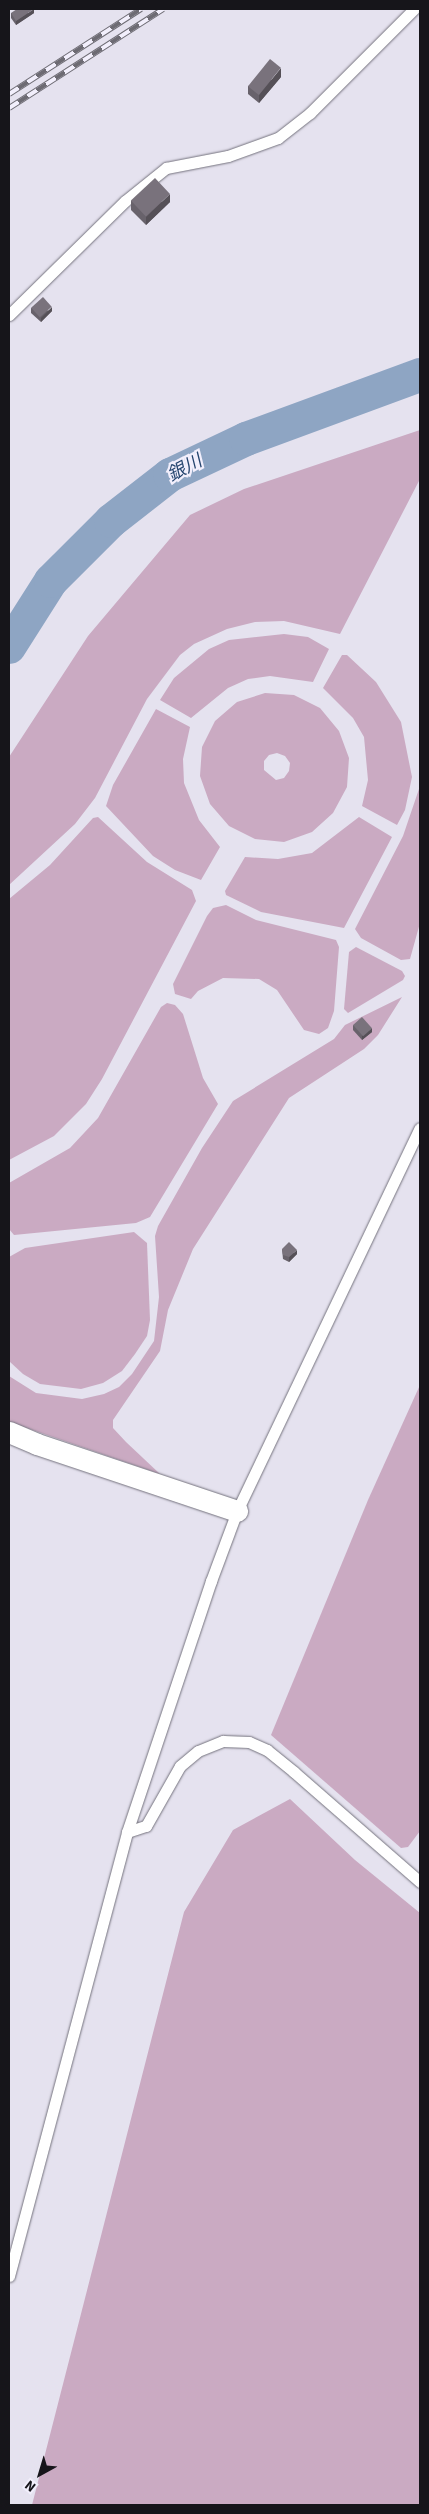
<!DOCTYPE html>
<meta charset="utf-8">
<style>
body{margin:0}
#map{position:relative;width:429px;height:2514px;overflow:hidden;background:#e5e2ef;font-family:"Source Sans 3","Noto Sans JP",sans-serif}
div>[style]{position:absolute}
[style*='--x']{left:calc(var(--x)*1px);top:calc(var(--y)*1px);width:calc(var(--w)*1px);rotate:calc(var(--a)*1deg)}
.green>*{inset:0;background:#caaac2}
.river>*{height:34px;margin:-17px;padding:0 17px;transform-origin:17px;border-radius:17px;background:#8ea5c3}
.roads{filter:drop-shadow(0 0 1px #74727d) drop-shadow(0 0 1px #74727d)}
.lane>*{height:11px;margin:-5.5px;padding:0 5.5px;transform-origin:5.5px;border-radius:5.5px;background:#fff}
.street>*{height:21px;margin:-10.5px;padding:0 10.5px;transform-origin:10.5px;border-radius:10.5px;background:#fff}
.rail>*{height:5.5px;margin-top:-2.75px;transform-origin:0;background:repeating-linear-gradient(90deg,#f2effc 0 11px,#6d6b73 0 22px);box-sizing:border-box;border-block:1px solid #6d6b73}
.wall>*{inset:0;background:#68626b}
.shaded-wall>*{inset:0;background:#555057}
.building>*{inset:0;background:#79727c;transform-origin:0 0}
span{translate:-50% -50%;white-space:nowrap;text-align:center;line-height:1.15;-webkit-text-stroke:4.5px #f2effc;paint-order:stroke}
.water-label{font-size:18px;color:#24446e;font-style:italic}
.frame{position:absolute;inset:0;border:10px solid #16151a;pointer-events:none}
.north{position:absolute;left:15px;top:2449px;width:50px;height:50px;-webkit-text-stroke:4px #f2effc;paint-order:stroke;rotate:219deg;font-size:14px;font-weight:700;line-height:20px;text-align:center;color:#16151a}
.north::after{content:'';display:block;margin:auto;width:18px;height:22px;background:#16151a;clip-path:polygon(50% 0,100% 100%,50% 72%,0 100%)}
</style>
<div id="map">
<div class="green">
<div style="clip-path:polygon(420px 430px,420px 479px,340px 634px,284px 621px,255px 622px,227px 629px,194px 644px,180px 655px,147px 699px,95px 798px,75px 824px,9px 885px,9px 757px,88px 636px,190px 515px,244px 489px)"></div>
<div style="clip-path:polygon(284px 634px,308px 637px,329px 649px,313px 682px,270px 676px,248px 679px,228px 688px,191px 718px,160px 700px,174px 678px,209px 649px,229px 640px)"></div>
<div style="clip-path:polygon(342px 655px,347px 655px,376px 682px,401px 722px,412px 777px,405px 810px,397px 825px,362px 806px,368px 780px,364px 737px,353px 718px,323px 688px)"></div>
<div style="clip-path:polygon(evenodd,265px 693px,294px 695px,320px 708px,339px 731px,349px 758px,347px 787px,333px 813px,312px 832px,284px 842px,255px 839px,229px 826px,210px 804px,200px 776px,202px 747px,215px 721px,237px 702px,265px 693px,277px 753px,285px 756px,290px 763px,289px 771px,284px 778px,276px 780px,264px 770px,264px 761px,269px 755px,277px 753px)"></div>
<div style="clip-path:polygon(156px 709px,190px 727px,183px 759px,184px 783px,199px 820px,220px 847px,201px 880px,175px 870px,153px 856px,106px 806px,113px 785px)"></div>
<div style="clip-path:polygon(420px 786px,420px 923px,410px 959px,401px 960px,361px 938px,355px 929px,403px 836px)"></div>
<div style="clip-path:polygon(98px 817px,147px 862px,192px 890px,196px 901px,102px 1079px,86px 1104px,54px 1136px,9px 1160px,9px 899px,50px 865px,93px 818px)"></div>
<div style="clip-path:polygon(359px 817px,392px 837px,344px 928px,261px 912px,226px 895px,225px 891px,245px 857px,278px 859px,312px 853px)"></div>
<div style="clip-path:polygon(226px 905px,256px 920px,336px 940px,339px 947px,334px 1011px,328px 1028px,319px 1034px,304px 1030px,277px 990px,259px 979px,223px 978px,198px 991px,191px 999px,175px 994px,173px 984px,207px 916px,213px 908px)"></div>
<div style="clip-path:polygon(356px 947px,402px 971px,405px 976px,403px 980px,348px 1013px,344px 1009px,349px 952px)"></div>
<div style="clip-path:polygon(402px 997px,378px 1035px,364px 1049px,289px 1098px,193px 1249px,168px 1310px,160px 1351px,113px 1420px,113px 1428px,126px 1442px,160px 1474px,9px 1422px,9px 1376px,36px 1393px,82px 1399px,104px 1394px,119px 1387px,132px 1374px,154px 1341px,159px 1297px,155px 1236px,158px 1226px,202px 1148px,233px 1101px,334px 1039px,345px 1025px)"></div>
<div style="clip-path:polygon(167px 1003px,175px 1005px,183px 1014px,203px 1078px,218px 1104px,150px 1217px,136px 1223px,14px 1235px,9px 1229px,9px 1183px,70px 1148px,98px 1118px,161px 1007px)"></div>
<div style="clip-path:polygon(134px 1232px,147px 1243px,150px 1320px,147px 1336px,135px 1354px,122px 1371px,103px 1383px,81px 1389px,40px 1384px,23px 1374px,9px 1361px,9px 1257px,25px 1248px)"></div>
<div style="clip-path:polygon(420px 1385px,420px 1831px,408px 1847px,401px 1848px,271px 1735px,368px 1500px)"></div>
<div style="clip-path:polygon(290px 1799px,355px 1860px,420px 1913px,420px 2505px,32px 2505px,184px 1912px,233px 1830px)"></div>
</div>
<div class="river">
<div style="--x:9;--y:647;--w:78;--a:-57.5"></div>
<div style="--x:51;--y:581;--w:85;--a:-45"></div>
<div style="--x:111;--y:521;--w:75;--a:-37.9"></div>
<div style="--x:170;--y:475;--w:84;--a:-25.3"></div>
<div style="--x:246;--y:439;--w:185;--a:-20.2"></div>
</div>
<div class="roads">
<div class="lane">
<div style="--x:9;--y:315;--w:163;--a:-44.5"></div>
<div style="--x:125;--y:201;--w:53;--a:-38.8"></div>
<div style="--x:166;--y:168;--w:63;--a:-11"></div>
<div style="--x:228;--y:156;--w:53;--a:-19.8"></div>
<div style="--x:278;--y:138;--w:41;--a:-38"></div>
<div style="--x:310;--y:113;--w:147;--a:-45"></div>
<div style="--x:127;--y:1832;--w:20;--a:-18"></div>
<div style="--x:146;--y:1826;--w:69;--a:-60.5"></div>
<div style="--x:180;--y:1766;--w:23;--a:-40"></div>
<div style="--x:198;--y:1751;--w:27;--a:-22"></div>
<div style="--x:223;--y:1741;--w:26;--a:2"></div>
<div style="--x:249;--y:1742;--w:20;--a:24"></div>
<div style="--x:267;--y:1750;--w:35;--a:39"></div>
<div style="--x:294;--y:1772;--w:167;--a:41.1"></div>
<div style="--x:9;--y:2276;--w:459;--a:-75.1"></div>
<div style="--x:127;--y:1832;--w:265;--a:-71.5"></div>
<div style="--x:211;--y:1581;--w:75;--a:-69.6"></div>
<div style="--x:237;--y:1511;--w:424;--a:-64.5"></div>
</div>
<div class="street">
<div style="--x:9;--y:1432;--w:30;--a:23"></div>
<div style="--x:37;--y:1444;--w:211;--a:18.5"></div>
</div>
</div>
<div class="rail">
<div style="--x:9;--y:94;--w:157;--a:-32.8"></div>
<div style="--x:9;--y:108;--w:183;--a:-32.7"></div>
</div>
<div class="wall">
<div style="clip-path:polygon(11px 13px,34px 13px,16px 25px,11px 18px)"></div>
<div style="clip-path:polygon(281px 77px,259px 103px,248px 94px,248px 86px)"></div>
<div style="clip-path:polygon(131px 201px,170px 202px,146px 225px,131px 210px)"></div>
<div style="clip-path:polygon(31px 308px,52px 311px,41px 322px,31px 313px)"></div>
<div style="clip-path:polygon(353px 1025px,372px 1032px,362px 1040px,353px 1030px)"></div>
<div style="clip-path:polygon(282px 1249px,297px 1254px,289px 1262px,283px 1259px)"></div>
</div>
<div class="shaded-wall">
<div style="clip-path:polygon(34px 9px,34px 13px,16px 25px,16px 21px)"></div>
<div style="clip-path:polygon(281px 68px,281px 77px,259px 103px,259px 95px)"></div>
<div style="clip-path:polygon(170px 194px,170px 202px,146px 225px,146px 217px)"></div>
<div style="clip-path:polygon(52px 307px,52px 311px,41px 322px,41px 318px)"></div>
<div style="clip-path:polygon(372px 1028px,372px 1032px,362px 1040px,362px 1036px)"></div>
<div style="clip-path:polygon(297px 1250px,297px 1254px,289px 1262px,289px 1257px)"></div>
</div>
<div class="building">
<div style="clip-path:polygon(17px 9px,34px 9px,16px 21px,11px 13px)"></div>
<div style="left:270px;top:59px;width:14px;height:35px;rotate:39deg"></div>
<div style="left:155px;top:178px;width:22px;height:33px;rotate:47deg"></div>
<div style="left:43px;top:297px;width:13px;height:16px;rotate:48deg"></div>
<div style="left:362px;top:1017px;width:15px;height:12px;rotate:48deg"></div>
<div style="clip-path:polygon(289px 1242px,297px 1250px,289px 1257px,283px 1255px,282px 1249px)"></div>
</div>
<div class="water-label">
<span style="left:185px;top:469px;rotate:-28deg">銀川</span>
</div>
<div class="frame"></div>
<div class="north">N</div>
</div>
